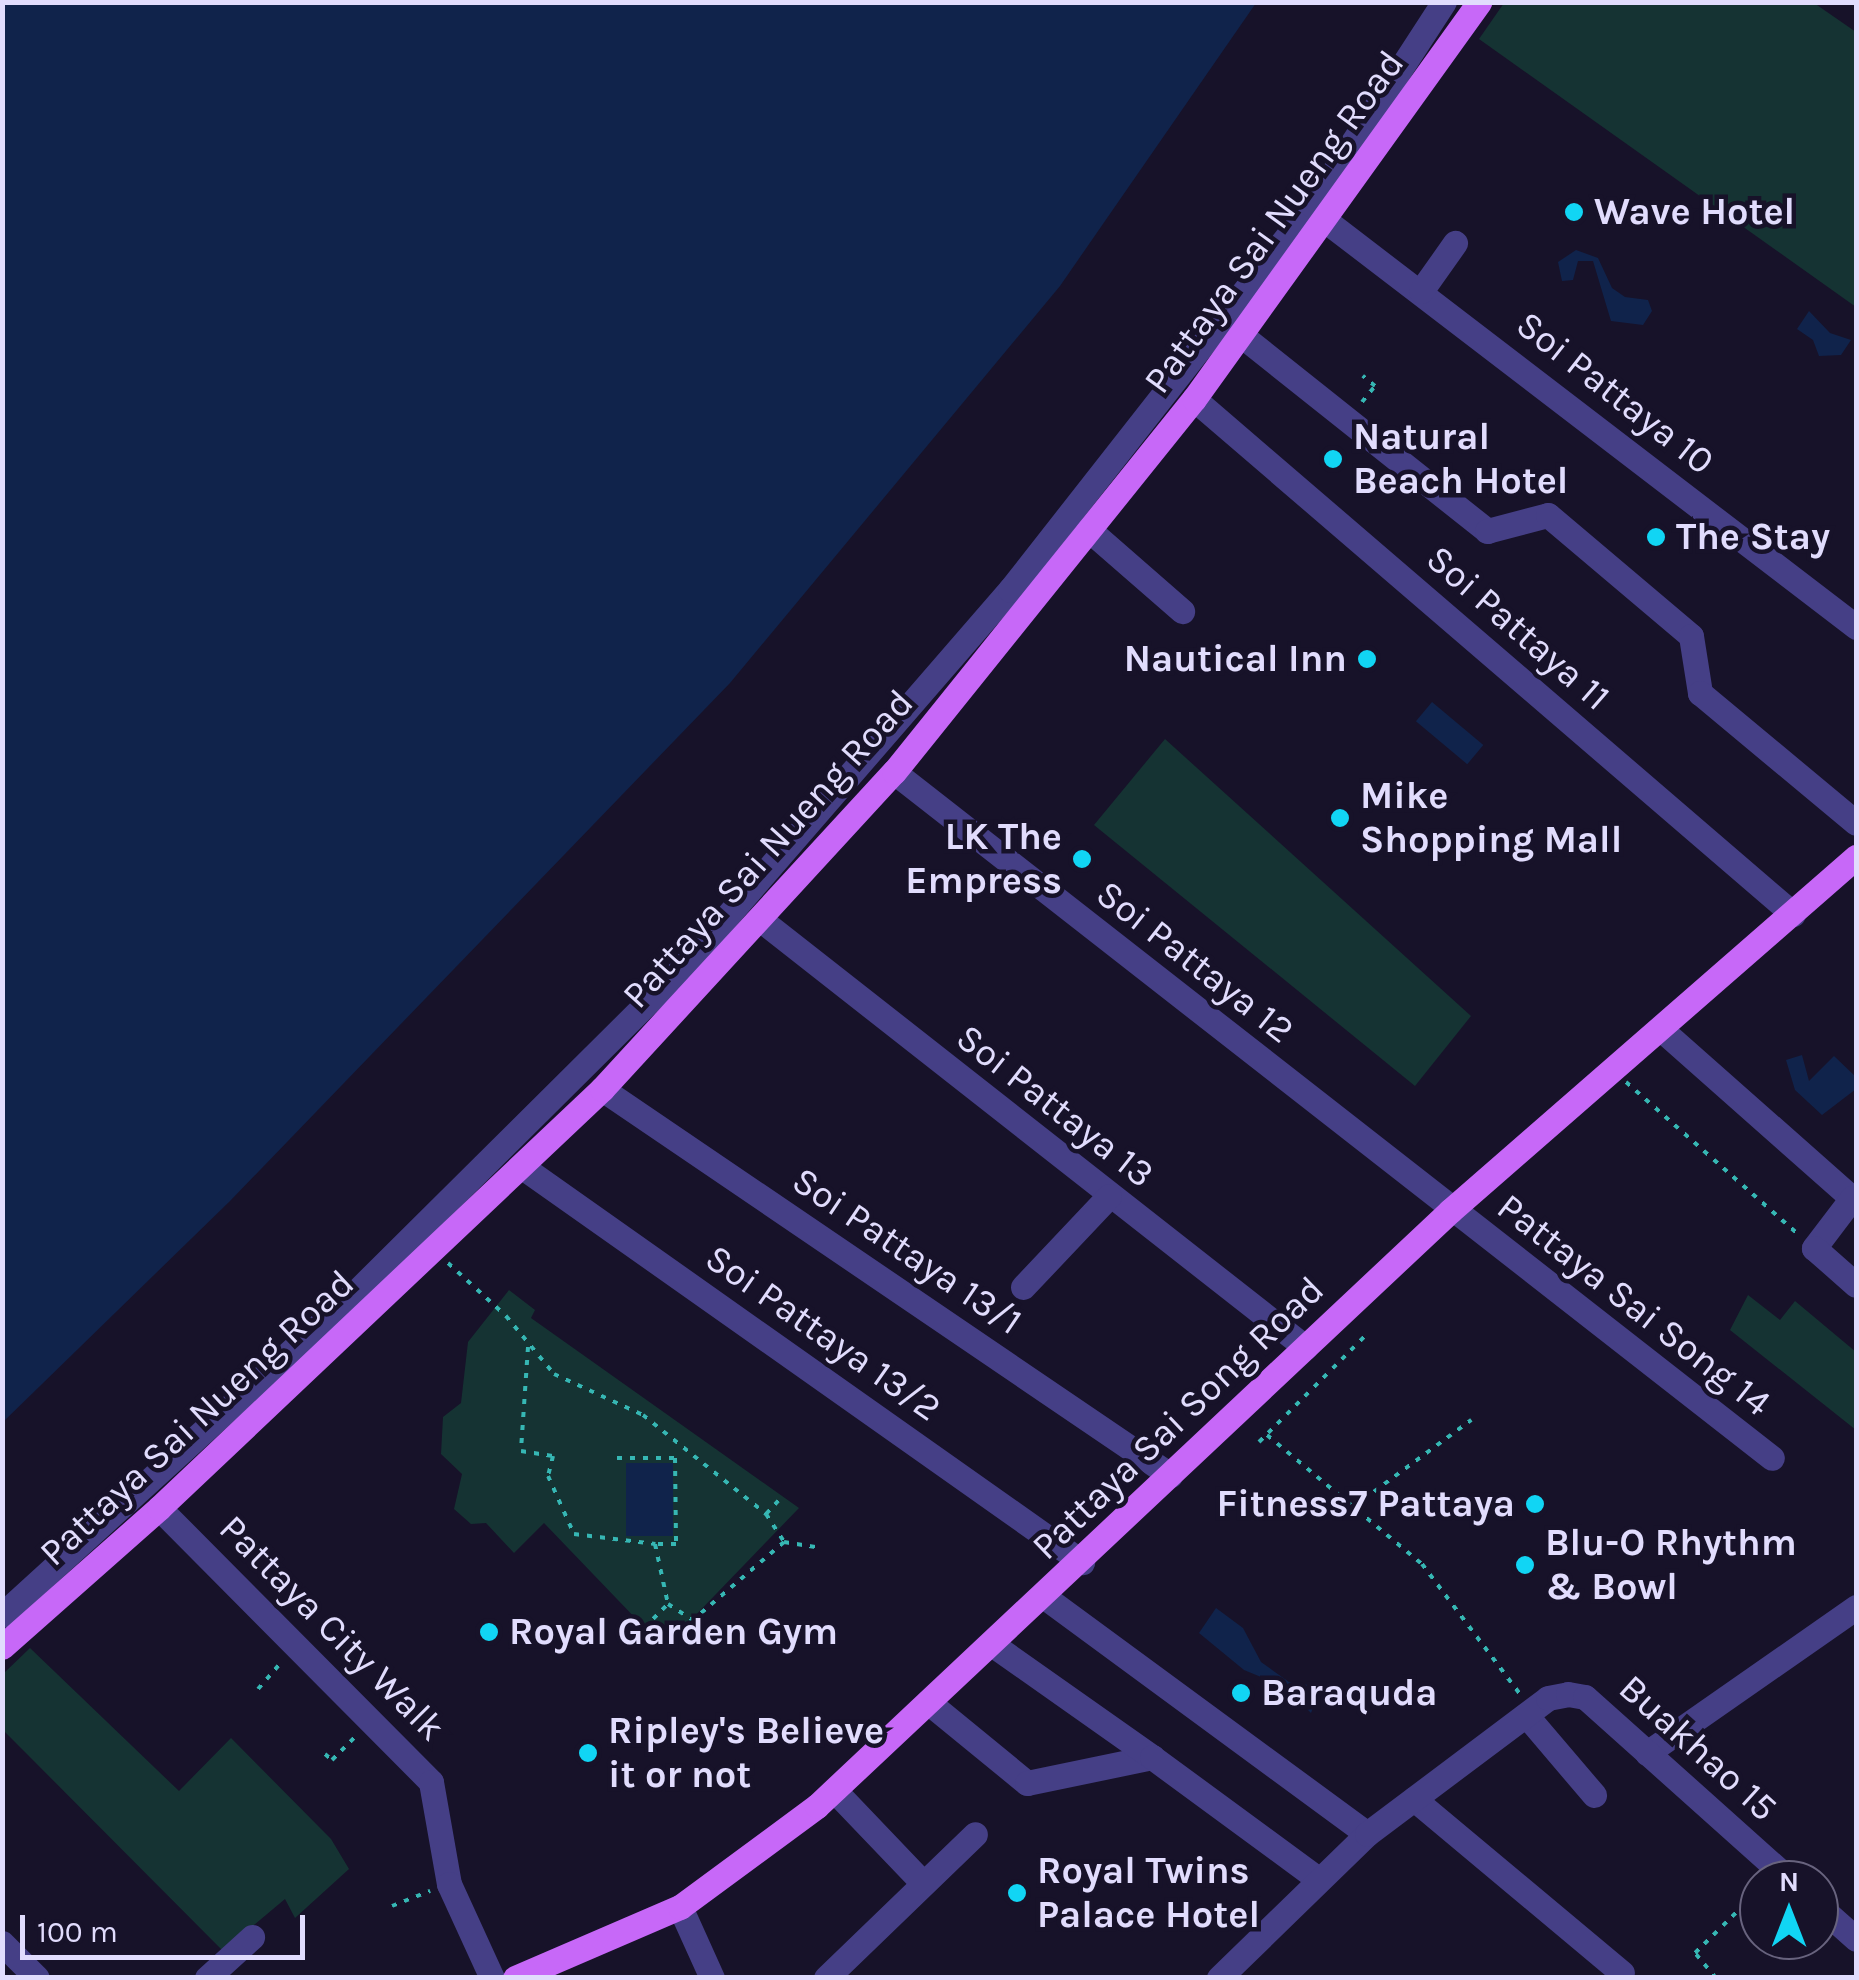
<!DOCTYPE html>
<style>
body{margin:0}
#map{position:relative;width:1859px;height:1980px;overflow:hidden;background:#171229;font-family:Karla,sans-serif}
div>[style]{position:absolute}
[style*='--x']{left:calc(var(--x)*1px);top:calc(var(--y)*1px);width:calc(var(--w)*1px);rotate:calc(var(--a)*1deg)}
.green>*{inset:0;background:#153333}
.water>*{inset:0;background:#10234b;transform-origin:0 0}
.path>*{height:4px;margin-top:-2px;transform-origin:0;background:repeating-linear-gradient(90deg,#36b7b4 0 5px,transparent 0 13px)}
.minor>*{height:25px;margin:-12.5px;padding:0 12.5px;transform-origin:12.5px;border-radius:12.5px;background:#453f86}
.major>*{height:25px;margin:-12.5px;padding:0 12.5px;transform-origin:12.5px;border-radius:12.5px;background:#c768f8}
.dots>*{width:28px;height:28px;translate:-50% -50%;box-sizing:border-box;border:5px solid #171229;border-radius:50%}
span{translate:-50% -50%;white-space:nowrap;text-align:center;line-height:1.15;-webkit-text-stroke:9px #171229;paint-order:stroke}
.poi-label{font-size:38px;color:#e1dcfd;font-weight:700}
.left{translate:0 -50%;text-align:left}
.right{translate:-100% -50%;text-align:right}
.street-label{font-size:38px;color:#e1dcfd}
.frame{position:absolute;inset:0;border:5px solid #e1dcfd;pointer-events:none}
.north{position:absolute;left:1739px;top:1860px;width:100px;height:100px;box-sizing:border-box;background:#171229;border:2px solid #68637e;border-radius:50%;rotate:0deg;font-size:28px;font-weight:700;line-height:40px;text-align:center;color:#e1dcfd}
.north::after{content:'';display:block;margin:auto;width:35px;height:45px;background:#11d5f4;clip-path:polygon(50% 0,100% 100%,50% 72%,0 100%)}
.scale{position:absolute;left:20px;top:1915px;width:285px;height:45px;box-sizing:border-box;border:5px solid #e1dcfd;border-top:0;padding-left:12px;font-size:30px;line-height:35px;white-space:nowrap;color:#e1dcfd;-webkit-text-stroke:8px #171229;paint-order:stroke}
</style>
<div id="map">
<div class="green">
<div style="clip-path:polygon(1504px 3px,1814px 3px,1856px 32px,1856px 307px,1479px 39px)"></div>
<div style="clip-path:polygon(1165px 739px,1471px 1016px,1415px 1086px,1094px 825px)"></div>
<div style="clip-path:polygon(509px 1290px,535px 1310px,531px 1318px,799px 1508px,664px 1648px,544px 1523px,514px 1553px,486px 1523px,471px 1524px,454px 1509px,462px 1474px,441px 1454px,443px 1417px,461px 1403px,468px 1342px)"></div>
<div style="clip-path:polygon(1748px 1295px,1780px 1320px,1795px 1301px,1856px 1352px,1856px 1430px,1730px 1330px)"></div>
<div style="clip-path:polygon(30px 1648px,179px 1791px,231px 1738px,331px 1839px,349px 1869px,295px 1918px,285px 1899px,223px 1951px,3px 1730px,3px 1674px)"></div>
</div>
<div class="water">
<div style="clip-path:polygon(3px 2px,1256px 3px,1060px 286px,730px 683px,230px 1201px,3px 1422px)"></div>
<div style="clip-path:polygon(1576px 250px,1598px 258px,1612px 288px,1625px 297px,1648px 300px,1652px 311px,1643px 325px,1611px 321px,1593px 261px,1578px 261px,1573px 280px,1562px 281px,1558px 262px)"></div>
<div style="clip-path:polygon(1809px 311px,1830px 333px,1851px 340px,1841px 355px,1819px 356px,1813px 340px,1797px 329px)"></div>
<div style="left:1432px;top:702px;width:67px;height:25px;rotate:40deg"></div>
<div style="clip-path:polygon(1802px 1055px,1809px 1081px,1834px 1056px,1856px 1077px,1856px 1089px,1822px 1115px,1795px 1090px,1786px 1060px)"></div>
<div style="left:626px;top:1463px;width:47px;height:73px"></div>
<div style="clip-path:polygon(1216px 1608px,1243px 1628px,1261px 1662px,1289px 1682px,1309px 1685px,1317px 1697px,1311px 1713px,1285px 1687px,1244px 1670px,1199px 1633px)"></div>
</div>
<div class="path">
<div style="--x:1362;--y:402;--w:21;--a:-51"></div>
<div style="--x:1375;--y:386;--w:16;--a:-140"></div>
<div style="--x:1626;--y:1082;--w:231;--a:41.5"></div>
<div style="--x:448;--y:1263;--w:79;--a:42.4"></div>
<div style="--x:506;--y:1316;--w:75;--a:50.4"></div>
<div style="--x:554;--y:1374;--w:98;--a:24.7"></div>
<div style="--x:643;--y:1415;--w:158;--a:38.8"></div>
<div style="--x:766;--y:1514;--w:33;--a:57"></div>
<div style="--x:784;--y:1542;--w:120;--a:139.4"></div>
<div style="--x:528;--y:1347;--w:104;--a:93.9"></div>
<div style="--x:521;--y:1451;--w:32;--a:9"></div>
<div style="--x:553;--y:1456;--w:21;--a:104"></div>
<div style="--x:548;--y:1476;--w:64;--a:65.9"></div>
<div style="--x:574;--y:1534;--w:82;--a:7"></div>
<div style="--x:655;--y:1544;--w:61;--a:77.8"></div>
<div style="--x:668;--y:1604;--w:30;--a:33"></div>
<div style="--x:1267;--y:1435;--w:202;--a:39.8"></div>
<div style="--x:1422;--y:1564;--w:163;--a:53"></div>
<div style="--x:1259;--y:1442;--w:150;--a:-45"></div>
<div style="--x:617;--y:1458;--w:58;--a:0"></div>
<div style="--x:675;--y:1458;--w:86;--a:89.3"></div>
<div style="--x:676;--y:1544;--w:21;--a:180"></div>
<div style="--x:1353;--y:1507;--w:147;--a:-36.4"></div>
<div style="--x:766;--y:1514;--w:25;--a:-47"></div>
<div style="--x:784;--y:1542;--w:38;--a:9"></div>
<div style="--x:693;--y:1620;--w:28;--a:88"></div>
<div style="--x:644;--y:1628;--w:34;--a:-45"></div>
<div style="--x:258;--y:1689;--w:35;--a:-49"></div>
<div style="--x:325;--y:1754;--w:9;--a:41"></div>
<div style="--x:332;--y:1760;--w:34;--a:-45"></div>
<div style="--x:392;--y:1906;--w:41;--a:-21.5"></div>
<div style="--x:1716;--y:1978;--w:33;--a:-130"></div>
<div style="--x:1695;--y:1953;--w:90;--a:-44.5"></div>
</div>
<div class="minor">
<div style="--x:1326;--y:221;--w:668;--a:37.45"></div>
<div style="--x:1421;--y:291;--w:59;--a:-54.7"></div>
<div style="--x:1241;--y:335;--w:315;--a:38.5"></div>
<div style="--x:1487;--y:531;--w:63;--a:-14.7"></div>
<div style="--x:1548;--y:515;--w:187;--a:40.2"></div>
<div style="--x:1691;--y:636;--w:58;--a:81"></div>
<div style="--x:1700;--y:693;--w:203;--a:39.8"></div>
<div style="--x:1194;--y:399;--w:790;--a:40.69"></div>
<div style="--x:1088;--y:529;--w:125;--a:41.1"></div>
<div style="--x:894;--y:772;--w:1114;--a:38"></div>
<div style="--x:761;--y:920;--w:692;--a:38.13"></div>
<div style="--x:1663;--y:1031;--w:258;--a:41.5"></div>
<div style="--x:602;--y:1089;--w:687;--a:34.2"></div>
<div style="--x:521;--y:1166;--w:687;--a:35.22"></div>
<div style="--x:1852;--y:1198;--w:63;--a:127.2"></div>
<div style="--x:1814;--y:1248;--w:56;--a:41.4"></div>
<div style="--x:1023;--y:1287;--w:125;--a:-46.6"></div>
<div style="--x:159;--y:1508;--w:386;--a:45.2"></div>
<div style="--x:431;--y:1782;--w:104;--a:80"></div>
<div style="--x:449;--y:1884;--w:103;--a:65.4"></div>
<div style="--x:1046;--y:1598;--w:398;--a:36.3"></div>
<div style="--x:2;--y:1615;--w:476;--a:-42.4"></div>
<div style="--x:354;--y:1294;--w:465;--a:-44.8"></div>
<div style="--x:684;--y:966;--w:498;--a:-49.1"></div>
<div style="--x:1010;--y:590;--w:489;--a:-51.9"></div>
<div style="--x:1312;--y:205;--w:242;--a:-57"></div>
<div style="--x:928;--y:1702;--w:128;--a:39.3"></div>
<div style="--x:1027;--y:1783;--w:128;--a:-11.7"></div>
<div style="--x:1152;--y:1757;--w:194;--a:-144.8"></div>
<div style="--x:1526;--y:1715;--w:105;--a:49.6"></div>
<div style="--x:1647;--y:1753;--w:255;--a:-34.9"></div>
<div style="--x:1152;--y:1757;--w:205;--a:36.3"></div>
<div style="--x:835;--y:1791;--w:124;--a:46.3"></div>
<div style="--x:1414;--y:1799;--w:271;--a:39.9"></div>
<div style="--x:1819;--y:1906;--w:50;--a:41.7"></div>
<div style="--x:680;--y:1907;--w:78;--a:65.7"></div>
<div style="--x:2;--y:1943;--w:49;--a:45"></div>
<div style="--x:207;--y:1978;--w:61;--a:-42.3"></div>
<div style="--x:826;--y:1978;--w:207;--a:-44"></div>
<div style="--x:1219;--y:1978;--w:206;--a:-44.2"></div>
<div style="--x:1367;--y:1834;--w:226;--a:-36.9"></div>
<div style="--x:1548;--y:1698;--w:20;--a:-11"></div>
<div style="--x:1568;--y:1694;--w:17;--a:10"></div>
<div style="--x:1585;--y:1697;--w:275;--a:41.8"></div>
</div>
<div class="major">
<div style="--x:2;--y:1647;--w:210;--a:-41.5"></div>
<div style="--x:159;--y:1508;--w:610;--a:-43.41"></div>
<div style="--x:602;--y:1089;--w:431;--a:-47.4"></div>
<div style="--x:894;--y:772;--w:479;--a:-51.2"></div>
<div style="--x:1194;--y:399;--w:489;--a:-54.3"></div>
<div style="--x:515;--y:1978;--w:180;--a:-23.3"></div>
<div style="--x:680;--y:1907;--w:170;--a:-36.4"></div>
<div style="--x:817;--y:1806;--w:869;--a:-43.23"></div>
<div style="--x:1450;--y:1211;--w:539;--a:-41.09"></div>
</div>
<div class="dots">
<div style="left:1574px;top:212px;background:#11d5f4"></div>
<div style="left:1333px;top:459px;background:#11d5f4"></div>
<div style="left:1656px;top:537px;background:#11d5f4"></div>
<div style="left:1367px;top:659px;background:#11d5f4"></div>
<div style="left:1340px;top:818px;background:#11d5f4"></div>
<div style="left:1082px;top:859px;background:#11d5f4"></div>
<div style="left:1535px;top:1504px;background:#11d5f4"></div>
<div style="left:1525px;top:1565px;background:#11d5f4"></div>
<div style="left:489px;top:1632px;background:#11d5f4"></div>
<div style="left:1241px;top:1693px;background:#11d5f4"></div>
<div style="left:588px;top:1753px;background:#11d5f4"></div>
<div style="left:1017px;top:1893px;background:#11d5f4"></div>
</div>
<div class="poi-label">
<span class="left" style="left:1594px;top:212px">Wave Hotel</span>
<span class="left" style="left:1353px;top:459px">Natural<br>Beach Hotel</span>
<span class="left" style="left:1676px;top:537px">The Stay</span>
<span class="right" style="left:1347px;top:659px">Nautical Inn</span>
<span class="left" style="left:1360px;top:818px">Mike<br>Shopping Mall</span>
<span class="right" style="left:1062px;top:859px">LK The<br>Empress</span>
<span class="right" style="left:1515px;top:1504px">Fitness7 Pattaya</span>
<span class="left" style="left:1545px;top:1565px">Blu-O Rhythm<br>&amp; Bowl</span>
<span class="left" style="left:509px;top:1632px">Royal Garden Gym</span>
<span class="left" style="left:1261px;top:1693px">Baraquda</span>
<span class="left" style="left:608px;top:1753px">Ripley's Believe<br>it or not</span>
<span class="left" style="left:1037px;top:1893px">Royal Twins<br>Palace Hotel</span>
</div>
<div class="street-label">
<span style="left:1274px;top:222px;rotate:-54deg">Pattaya Sai Nueng Road</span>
<span style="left:1615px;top:393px;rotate:38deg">Soi Pattaya 10</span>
<span style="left:1518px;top:628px;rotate:41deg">Soi Pattaya 11</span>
<span style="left:768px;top:849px;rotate:-48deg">Pattaya Sai Nueng Road</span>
<span style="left:1195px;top:962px;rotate:38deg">Soi Pattaya 12</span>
<span style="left:1055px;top:1106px;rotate:38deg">Soi Pattaya 13</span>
<span style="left:907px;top:1251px;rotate:34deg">Soi Pattaya 13/1</span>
<span style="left:1634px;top:1305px;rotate:38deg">Pattaya Sai Song 14</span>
<span style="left:823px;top:1333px;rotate:35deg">Soi Pattaya 13/2</span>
<span style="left:197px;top:1418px;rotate:-43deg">Pattaya Sai Nueng Road</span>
<span style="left:1178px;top:1418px;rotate:-44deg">Pattaya Sai Song Road</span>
<span style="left:332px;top:1628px;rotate:45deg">Pattaya City Walk</span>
<span style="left:1698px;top:1748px;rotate:42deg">Buakhao 15</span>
</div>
<div class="frame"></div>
<div class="north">N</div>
<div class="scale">100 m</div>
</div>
